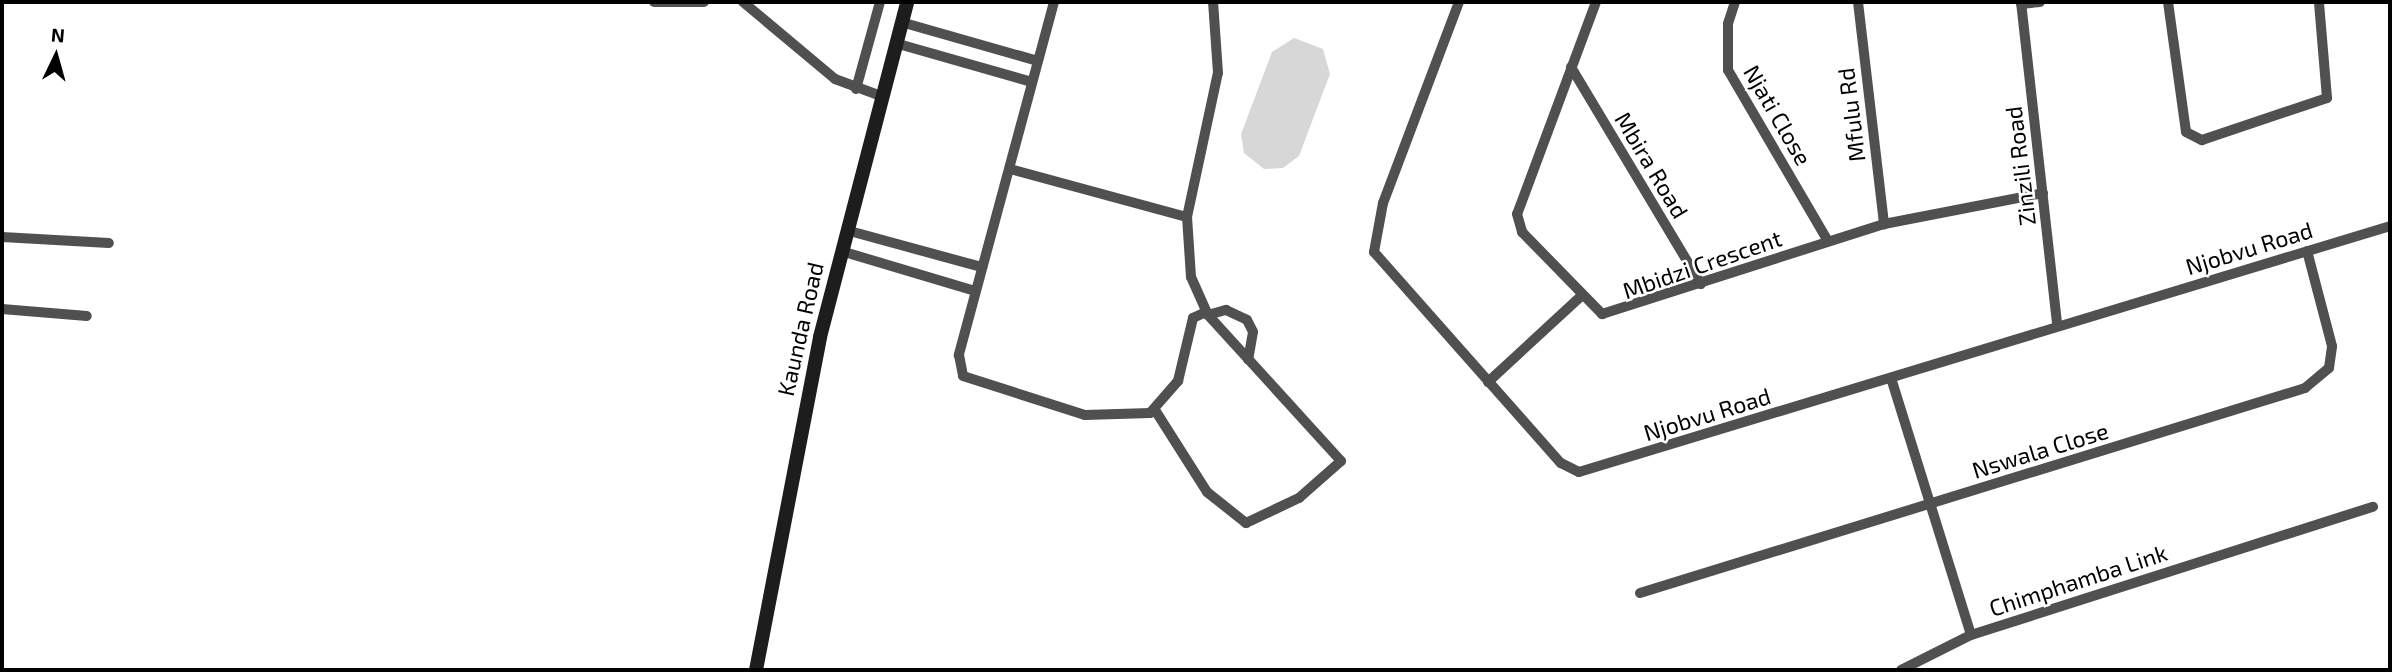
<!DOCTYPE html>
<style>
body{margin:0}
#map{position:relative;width:2392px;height:672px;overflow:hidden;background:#fff;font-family:"Exo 2",sans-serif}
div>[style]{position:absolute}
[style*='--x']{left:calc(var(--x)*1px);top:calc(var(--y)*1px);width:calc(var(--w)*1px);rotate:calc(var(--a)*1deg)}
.green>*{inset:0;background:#d7d7d7}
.street>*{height:10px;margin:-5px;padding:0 5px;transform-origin:5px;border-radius:5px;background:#505050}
.secondary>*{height:14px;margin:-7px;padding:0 7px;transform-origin:7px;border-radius:7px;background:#1d1d1d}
span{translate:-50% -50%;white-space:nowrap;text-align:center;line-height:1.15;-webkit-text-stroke:5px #fff;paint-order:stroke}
.street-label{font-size:23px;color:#000}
.frame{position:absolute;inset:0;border:4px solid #000;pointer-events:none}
.north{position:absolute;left:21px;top:21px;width:70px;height:70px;-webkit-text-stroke:5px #fff;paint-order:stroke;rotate:5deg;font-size:19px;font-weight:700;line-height:28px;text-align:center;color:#000}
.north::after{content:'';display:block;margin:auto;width:24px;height:32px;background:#000;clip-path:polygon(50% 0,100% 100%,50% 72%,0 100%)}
</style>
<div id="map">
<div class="green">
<div style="clip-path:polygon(1294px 38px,1323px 49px,1330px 74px,1299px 156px,1283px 168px,1264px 169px,1244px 153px,1241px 134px,1272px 52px)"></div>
</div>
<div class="street">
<div style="--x:654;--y:2;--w:50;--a:0"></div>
<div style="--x:743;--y:2;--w:120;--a:39.9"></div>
<div style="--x:835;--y:79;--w:49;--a:20.3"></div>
<div style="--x:1054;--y:2;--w:366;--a:105.1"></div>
<div style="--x:959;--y:355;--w:21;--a:79"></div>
<div style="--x:963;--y:376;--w:128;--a:17.7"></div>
<div style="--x:1085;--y:415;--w:65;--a:-1.8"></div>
<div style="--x:1150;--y:413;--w:43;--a:-48.8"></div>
<div style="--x:1178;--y:381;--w:65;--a:-76.6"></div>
<div style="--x:1193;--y:318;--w:14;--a:-25"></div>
<div style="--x:1459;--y:2;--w:215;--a:110.7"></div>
<div style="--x:1383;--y:203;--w:50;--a:100.4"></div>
<div style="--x:1374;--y:252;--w:282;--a:48.5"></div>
<div style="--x:1561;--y:463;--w:20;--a:27"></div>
<div style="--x:1579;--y:472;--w:847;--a:-16.87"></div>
<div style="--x:1596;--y:2;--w:226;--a:110.4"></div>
<div style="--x:1517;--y:214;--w:19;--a:74"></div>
<div style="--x:1522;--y:232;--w:115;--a:45.7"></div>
<div style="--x:1602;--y:314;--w:296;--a:-17.7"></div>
<div style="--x:1884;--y:224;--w:162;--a:-11"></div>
<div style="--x:1735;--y:2;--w:23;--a:108"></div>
<div style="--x:1728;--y:24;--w:46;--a:90"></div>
<div style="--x:1728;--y:70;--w:198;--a:59.7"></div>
<div style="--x:1858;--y:2;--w:224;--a:83.3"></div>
<div style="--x:2021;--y:2;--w:325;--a:83.6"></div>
<div style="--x:2168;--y:2;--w:131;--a:82.1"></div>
<div style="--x:2186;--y:132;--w:18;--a:27"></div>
<div style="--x:2202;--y:140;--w:132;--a:-18.6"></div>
<div style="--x:2327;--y:98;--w:96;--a:-94.8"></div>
<div style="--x:2021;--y:4;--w:19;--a:-6"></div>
<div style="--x:901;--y:22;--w:142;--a:15.9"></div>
<div style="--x:895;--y:43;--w:142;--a:15.9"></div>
<div style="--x:1571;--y:67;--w:253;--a:59.1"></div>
<div style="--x:856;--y:89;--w:90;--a:-74.6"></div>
<div style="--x:1010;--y:169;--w:183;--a:15.2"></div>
<div style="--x:846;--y:230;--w:140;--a:15.3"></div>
<div style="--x:2;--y:237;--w:107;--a:3.2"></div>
<div style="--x:841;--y:251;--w:140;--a:16.6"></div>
<div style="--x:2;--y:309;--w:85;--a:4.7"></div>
<div style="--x:1208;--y:315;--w:19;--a:-16"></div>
<div style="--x:1226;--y:310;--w:23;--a:25"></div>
<div style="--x:1247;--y:320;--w:13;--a:63"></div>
<div style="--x:1253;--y:332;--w:28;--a:100"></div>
<div style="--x:1891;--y:378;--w:269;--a:72.7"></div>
<div style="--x:1971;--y:635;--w:422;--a:-17.7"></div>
<div style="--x:1488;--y:382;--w:125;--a:-42.7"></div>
<div style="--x:1155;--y:410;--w:97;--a:57.6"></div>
<div style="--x:1207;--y:492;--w:50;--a:38.5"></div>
<div style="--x:1246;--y:523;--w:59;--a:-25.3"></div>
<div style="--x:1299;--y:498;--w:56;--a:-41.4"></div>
<div style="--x:1341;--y:461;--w:197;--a:-132.3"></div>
<div style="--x:1208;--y:315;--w:42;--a:-114.1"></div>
<div style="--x:1191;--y:277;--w:60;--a:-93.8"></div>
<div style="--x:1187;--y:217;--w:147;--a:-77.9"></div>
<div style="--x:1218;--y:73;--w:71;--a:-94"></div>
<div style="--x:1640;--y:593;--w:696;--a:-17.13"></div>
<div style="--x:2305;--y:388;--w:31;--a:-40"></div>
<div style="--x:2329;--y:368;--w:22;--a:-82"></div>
<div style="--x:2332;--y:346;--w:98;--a:-104.7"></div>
<div style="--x:1901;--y:670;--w:78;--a:-26.6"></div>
</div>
<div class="secondary">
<div style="--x:756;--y:670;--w:339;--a:-79.1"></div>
<div style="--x:820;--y:337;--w:346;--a:-75.4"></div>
</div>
<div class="street-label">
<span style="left:1778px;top:115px;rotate:60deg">Njati Close</span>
<span style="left:1851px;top:115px;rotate:-97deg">Mfulu Rd</span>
<span style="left:1652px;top:165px;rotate:59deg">Mbira Road</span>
<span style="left:2020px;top:166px;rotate:-97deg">Zinzili Road</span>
<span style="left:2249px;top:248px;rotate:-17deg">Njobvu Road</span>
<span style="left:1702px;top:264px;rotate:-19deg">Mbidzi Crescent</span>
<span style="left:800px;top:329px;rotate:-77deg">Kaunda Road</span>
<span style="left:1707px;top:414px;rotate:-17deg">Njobvu Road</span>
<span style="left:2040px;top:450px;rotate:-17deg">Nswala Close</span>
<span style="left:2078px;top:580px;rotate:-18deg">Chimphamba Link</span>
</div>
<div class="frame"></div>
<div class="north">N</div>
</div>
